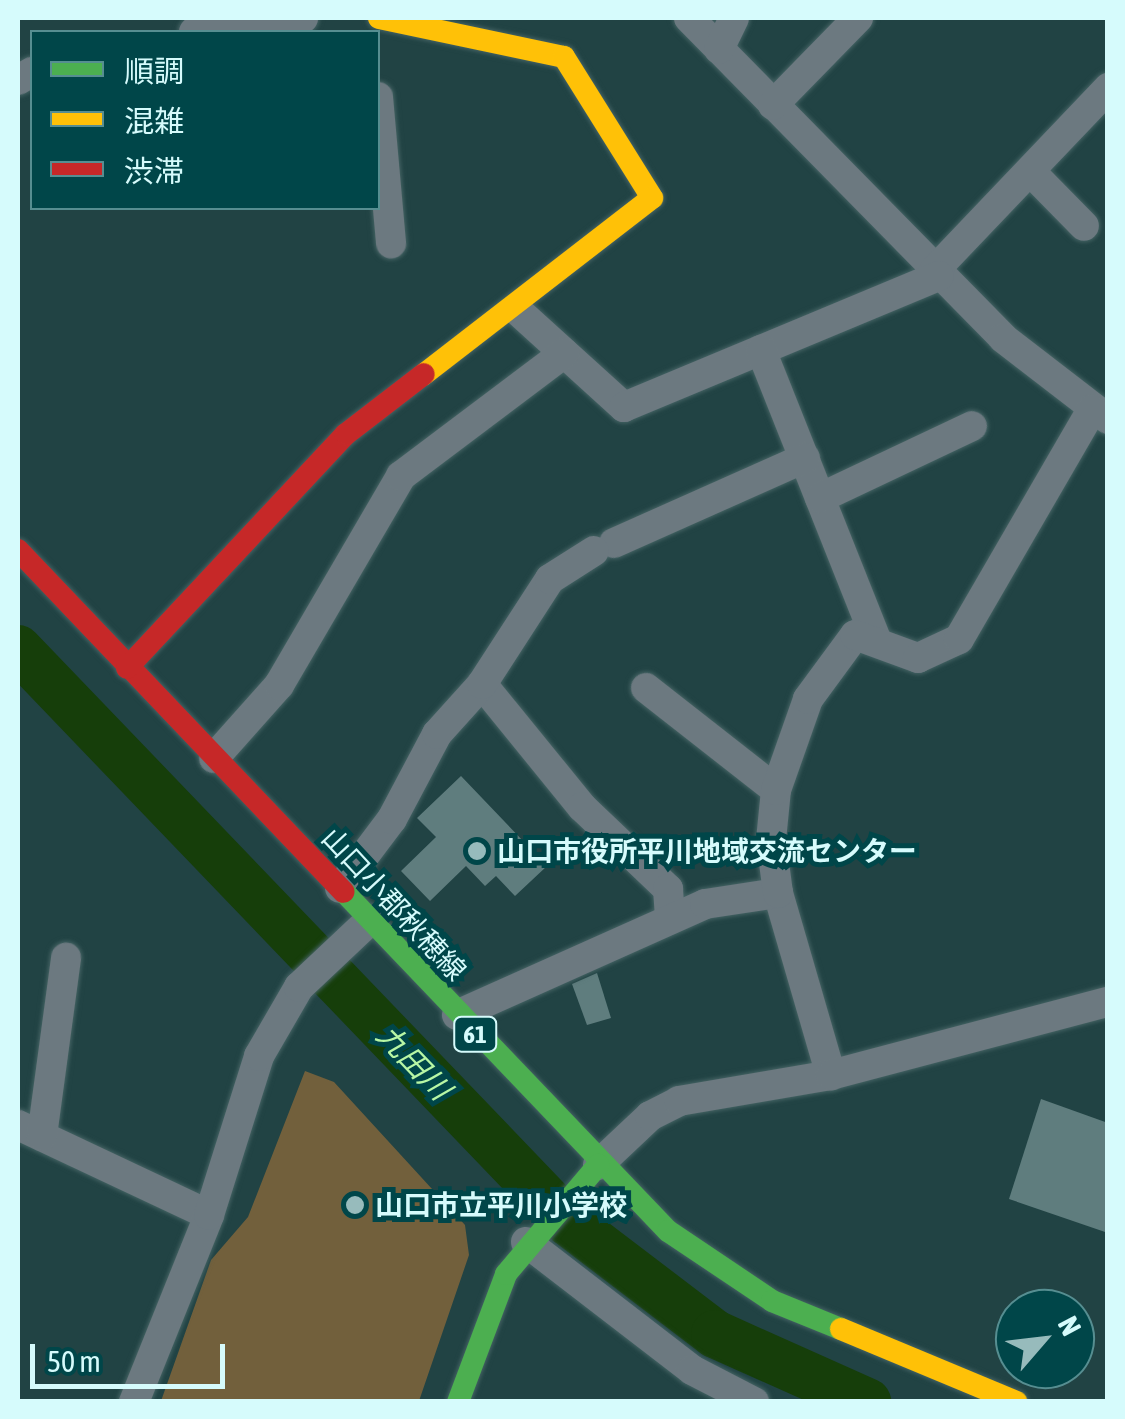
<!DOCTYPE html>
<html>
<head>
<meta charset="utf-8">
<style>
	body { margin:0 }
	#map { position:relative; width:1125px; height:1419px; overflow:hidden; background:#214344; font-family:"Asap Condensed","Noto Sans JP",sans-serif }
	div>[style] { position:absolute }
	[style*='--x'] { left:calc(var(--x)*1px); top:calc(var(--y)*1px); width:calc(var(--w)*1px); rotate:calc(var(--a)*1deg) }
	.green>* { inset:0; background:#72603c }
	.river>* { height:48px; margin:-24px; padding:0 24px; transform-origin:24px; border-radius:24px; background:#163e0a }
	.building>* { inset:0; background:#5f7d7e }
	.roads { filter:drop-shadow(0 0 2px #446263) drop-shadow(0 0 2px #446263) }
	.street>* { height:30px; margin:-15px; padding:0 15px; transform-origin:15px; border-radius:15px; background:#6c7980 }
	.fast>* { height:22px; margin:-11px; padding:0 11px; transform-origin:11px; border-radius:11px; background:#4caf50 }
	.slow>* { height:22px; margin:-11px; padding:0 11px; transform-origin:11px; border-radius:11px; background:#ffc107 }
	.jam>* { height:22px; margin:-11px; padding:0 11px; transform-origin:11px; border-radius:11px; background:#c62828 }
	.dots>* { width:28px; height:28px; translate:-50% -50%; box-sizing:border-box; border:5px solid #004649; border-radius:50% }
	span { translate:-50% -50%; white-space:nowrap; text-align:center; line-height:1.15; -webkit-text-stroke:10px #004649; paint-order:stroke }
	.shield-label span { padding:2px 8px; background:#004649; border:2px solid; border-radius:8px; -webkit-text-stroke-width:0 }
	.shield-label { font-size:25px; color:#d6fbfc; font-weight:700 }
	.poi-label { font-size:28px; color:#d6fbfc; font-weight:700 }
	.left { translate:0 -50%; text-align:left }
	.street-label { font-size:28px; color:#d6fbfc }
	.water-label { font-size:30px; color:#b8f7a5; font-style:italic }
	.frame { position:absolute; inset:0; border:20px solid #d6fbfc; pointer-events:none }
	.legend { position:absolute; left:30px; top:30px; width:350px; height:180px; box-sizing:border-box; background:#004649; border:2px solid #568e91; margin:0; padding:12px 18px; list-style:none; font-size:30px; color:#d6fbfc }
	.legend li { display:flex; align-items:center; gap:20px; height:50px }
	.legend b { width:50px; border:2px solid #568e91 }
	.north { position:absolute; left:995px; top:1289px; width:100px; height:100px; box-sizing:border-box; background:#004649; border:2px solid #568e91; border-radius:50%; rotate:62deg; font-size:28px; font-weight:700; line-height:40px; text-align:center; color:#d6fbfc }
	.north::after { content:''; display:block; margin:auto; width:35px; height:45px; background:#97bbbc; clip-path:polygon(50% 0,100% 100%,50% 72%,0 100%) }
	.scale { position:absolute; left:30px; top:1344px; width:195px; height:45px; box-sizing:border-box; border:5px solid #d6fbfc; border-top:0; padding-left:12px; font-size:30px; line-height:35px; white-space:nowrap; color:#d6fbfc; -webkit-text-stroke:8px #004649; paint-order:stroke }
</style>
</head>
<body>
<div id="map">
	<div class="green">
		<i style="clip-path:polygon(305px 1071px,334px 1082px,465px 1225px,469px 1255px,419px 1401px,161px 1401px,211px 1260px,248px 1217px)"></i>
	</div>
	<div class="river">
		<i style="--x:18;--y:649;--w:794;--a:46.17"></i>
		<i style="--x:568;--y:1222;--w:185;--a:37.3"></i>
		<i style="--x:715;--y:1334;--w:167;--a:24.1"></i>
	</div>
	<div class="building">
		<i style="clip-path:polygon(461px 776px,547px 866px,515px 896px,496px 876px,485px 886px,466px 866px,430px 901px,401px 871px,436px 837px,417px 818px)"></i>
		<i style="clip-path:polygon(597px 973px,611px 1018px,587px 1025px,572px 984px)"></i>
		<i style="clip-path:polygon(1041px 1099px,1108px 1123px,1108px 1233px,1009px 1199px)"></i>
	</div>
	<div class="roads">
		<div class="street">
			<i style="--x:689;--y:18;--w:448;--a:45.5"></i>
			<i style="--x:1003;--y:338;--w:133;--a:37.6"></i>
			<i style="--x:194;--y:32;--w:110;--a:-7.3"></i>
			<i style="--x:719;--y:49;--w:34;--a:-64"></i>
			<i style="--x:18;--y:80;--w:16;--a:-30"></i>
			<i style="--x:378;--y:97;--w:147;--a:84.9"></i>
			<i style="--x:773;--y:105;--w:122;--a:-45.7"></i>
			<i style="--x:1032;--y:173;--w:74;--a:45.5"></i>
			<i style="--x:934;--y:271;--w:253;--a:-46.4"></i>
			<i style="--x:518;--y:311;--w:143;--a:42.2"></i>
			<i style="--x:624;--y:407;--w:341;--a:-22.6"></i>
			<i style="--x:761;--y:350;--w:313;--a:68.3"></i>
			<i style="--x:820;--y:498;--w:168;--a:-25.3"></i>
			<i style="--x:614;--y:543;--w:209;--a:-24"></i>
			<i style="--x:482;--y:684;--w:159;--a:50.9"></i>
			<i style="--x:582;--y:807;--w:119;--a:43.6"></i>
			<i style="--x:668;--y:889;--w:28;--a:86"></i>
			<i style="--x:646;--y:688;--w:165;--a:38.1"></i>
			<i style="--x:214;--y:758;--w:98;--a:-48.3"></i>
			<i style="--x:279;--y:685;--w:242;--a:-59.7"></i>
			<i style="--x:401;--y:476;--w:204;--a:-37"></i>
			<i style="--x:340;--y:888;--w:86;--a:-53"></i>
			<i style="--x:392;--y:819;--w:96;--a:-62.1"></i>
			<i style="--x:437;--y:734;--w:67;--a:-48"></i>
			<i style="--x:482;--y:684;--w:125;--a:-57.1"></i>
			<i style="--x:550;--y:579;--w:52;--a:-32.5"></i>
			<i style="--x:778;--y:893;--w:190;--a:73.8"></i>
			<i style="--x:457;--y:1015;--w:272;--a:-24.1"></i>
			<i style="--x:705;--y:904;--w:74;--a:-8.6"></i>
			<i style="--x:778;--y:893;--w:53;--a:-97.5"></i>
			<i style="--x:771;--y:840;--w:50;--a:-84.3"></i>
			<i style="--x:776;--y:790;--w:96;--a:-70.6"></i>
			<i style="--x:808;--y:699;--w:79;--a:-53.7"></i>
			<i style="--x:855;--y:635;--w:67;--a:20.1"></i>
			<i style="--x:918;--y:658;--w:45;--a:-24.9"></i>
			<i style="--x:959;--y:639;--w:265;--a:-59.9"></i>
			<i style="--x:18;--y:1125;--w:211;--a:25.2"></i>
			<i style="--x:42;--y:1136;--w:180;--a:-82.3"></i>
			<i style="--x:598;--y:1165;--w:71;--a:-43.3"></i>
			<i style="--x:650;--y:1116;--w:33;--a:-27"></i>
			<i style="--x:679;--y:1101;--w:154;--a:-9.7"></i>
			<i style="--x:831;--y:1075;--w:286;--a:-14.8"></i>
			<i style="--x:526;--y:1242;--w:210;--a:37.6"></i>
			<i style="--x:692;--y:1370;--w:70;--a:27.3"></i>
			<i style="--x:134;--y:1402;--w:201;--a:-68.1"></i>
			<i style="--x:209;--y:1215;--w:167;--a:-72.5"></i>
			<i style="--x:259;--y:1056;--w:80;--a:-59.9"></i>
			<i style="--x:299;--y:987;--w:98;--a:-43.3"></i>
		</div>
		<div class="fast">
			<i style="--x:344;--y:892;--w:469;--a:46.3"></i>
			<i style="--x:668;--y:1231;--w:125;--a:33.9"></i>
			<i style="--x:772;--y:1301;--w:74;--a:22.1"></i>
			<i style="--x:458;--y:1402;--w:137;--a:-69.4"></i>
			<i style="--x:506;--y:1274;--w:143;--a:-49.8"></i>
		</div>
		<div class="slow">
			<i style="--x:379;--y:18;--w:189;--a:11.9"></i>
			<i style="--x:564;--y:57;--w:166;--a:58"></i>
			<i style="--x:652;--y:198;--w:288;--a:142.3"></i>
			<i style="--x:841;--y:1329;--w:190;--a:22.6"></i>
		</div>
		<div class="jam">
			<i style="--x:18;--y:550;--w:472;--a:46.4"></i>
			<i style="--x:127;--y:668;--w:320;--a:-46.9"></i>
			<i style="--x:346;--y:434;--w:98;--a:-37.6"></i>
		</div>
	</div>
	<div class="dots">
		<i style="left:477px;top:851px;background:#97bbbc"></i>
		<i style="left:355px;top:1205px;background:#97bbbc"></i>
	</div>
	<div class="shield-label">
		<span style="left:475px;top:1034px">61</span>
	</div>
	<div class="poi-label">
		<span class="left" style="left:497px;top:851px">山口市役所平川地域交流センター</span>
		<span class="left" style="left:375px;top:1205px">山口市立平川小学校</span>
	</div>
	<div class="street-label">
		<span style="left:394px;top:904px;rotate:47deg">山口小郡秋穂線</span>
	</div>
	<div class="water-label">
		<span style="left:414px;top:1062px;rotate:46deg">九田川</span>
	</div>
	<div class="frame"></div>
	<ul class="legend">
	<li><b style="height:12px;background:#4caf50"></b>順調</li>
	<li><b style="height:12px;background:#ffc107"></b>混雑</li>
	<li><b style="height:12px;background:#c62828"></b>渋滞</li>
	</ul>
	<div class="north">N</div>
	<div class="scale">50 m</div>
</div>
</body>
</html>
